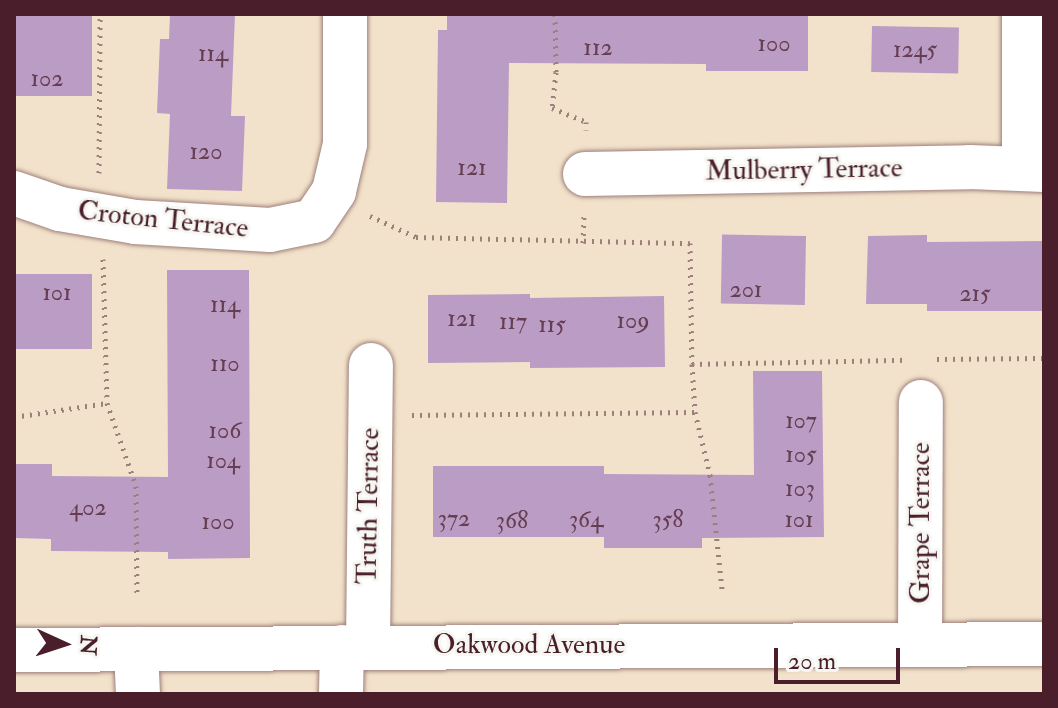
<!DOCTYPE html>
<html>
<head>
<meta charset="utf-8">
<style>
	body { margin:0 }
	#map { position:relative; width:1058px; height:708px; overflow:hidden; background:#f3e2cb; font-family:"IM FELL Double Pica",serif }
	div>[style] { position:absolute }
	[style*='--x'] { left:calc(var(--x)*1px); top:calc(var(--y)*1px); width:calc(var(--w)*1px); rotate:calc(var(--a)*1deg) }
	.building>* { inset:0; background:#bb9cc5; transform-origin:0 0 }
	.path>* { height:5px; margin-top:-2.5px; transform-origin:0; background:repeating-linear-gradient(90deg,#9e807b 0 2px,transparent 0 8px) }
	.roads { filter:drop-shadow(0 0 2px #9e807b) drop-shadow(0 0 2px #9e807b) }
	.minor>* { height:44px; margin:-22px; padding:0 22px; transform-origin:22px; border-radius:22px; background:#fff }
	span { translate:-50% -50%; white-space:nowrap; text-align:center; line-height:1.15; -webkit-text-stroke:6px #f6f6f2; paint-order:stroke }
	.number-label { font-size:24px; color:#663e52 }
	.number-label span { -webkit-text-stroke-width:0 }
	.street-label { font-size:28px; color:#4a1f2b }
	.frame { position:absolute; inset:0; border:16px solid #4a1f2b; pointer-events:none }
	.north { position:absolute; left:24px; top:604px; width:80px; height:80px; -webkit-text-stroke:6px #f6f6f2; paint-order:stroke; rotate:93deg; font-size:22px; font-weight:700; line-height:32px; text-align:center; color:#4a1f2b }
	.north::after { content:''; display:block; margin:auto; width:28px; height:36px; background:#4a1f2b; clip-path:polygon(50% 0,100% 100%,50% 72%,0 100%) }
	.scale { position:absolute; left:774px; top:648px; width:126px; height:36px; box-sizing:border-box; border:4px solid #4a1f2b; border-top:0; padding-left:10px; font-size:24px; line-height:28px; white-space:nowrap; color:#4a1f2b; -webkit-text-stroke:6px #f6f6f2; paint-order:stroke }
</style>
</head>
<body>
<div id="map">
	<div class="building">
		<i style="clip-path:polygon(170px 14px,235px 14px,231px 116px,245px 116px,242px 191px,167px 189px,170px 114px,157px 113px,160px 39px,169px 39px)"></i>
		<i style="clip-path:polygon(447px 14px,808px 14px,808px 71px,706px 71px,706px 64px,509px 63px,507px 203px,436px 202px,438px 30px,447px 30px)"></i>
		<i style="left:14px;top:15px;width:78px;height:81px"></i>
		<i style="left:872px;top:26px;width:87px;height:46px;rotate:1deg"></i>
		<i style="clip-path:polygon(927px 235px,927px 242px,1044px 241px,1044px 311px,927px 311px,927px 304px,866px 304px,868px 236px)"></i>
		<i style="left:806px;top:236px;width:69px;height:84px;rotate:91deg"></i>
		<i style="clip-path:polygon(167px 270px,249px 270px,250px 558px,168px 559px,168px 552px,51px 551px,51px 539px,14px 538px,14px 464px,52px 464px,52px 476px,168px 477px)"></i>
		<i style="left:14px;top:274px;width:78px;height:75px"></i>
		<i style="clip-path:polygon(530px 294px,530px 298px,664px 296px,665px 367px,530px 368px,530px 362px,428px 363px,428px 295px)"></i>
		<i style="clip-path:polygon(753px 371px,822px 371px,824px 537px,702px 538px,702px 548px,604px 548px,604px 537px,433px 537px,433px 466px,604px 466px,604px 474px,754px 475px)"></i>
	</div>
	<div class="path">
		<i style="--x:555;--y:14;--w:58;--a:89"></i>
		<i style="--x:556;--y:72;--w:36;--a:96"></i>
		<i style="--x:552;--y:108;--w:37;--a:22"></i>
		<i style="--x:586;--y:122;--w:8;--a:90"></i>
		<i style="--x:99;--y:173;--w:159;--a:-89.6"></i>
		<i style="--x:370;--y:216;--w:51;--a:24.5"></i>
		<i style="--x:416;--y:237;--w:274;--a:1.3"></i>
		<i style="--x:690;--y:243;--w:121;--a:89.1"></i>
		<i style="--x:692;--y:364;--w:215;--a:-1.1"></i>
		<i style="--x:583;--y:243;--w:27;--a:-88"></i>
		<i style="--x:103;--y:259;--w:144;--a:88.4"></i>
		<i style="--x:107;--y:403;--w:88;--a:70.7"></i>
		<i style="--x:136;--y:486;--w:108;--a:89.5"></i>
		<i style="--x:937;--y:359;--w:107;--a:-0.5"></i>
		<i style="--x:692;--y:364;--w:48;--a:86.4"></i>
		<i style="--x:695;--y:412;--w:65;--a:76.6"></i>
		<i style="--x:710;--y:475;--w:115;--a:84"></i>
		<i style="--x:412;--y:415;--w:283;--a:-0.6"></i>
		<i style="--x:14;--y:417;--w:94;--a:-8.6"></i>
	</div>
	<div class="roads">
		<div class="minor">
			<i style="--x:1024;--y:14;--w:153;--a:90"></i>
			<i style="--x:585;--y:174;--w:385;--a:-1"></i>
			<i style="--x:970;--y:167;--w:74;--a:2.3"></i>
			<i style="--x:14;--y:193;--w:49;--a:19.2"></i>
			<i style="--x:60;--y:209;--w:76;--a:9.8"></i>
			<i style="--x:135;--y:222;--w:135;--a:3.4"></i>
			<i style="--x:270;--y:230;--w:45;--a:-11.6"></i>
			<i style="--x:314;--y:221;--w:36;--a:-56"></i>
			<i style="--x:334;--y:191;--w:48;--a:-76.8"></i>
			<i style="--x:345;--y:144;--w:130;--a:-90"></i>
			<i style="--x:920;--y:644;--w:242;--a:-89.8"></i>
			<i style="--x:368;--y:646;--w:281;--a:-89.4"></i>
			<i style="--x:136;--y:649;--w:45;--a:87.5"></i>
			<i style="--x:14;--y:650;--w:1030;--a:-0.33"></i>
			<i style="--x:341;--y:694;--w:47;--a:-88.8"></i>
		</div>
	</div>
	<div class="number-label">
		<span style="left:774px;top:44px">100</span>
		<span style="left:598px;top:48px">112</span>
		<span style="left:915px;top:50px">1245</span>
		<span style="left:213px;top:54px">114</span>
		<span style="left:47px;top:79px">102</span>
		<span style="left:206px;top:152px">120</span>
		<span style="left:472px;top:168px">121</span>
		<span style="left:746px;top:290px">201</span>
		<span style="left:57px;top:293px">101</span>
		<span style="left:975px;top:294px">215</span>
		<span style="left:225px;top:305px">114</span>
		<span style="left:462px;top:319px">121</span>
		<span style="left:633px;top:321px">109</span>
		<span style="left:513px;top:322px">117</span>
		<span style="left:552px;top:325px">115</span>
		<span style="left:225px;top:364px">110</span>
		<span style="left:801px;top:421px">107</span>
		<span style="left:225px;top:431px">106</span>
		<span style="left:801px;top:455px">105</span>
		<span style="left:223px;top:461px">104</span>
		<span style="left:800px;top:489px">103</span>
		<span style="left:88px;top:508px">402</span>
		<span style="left:454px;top:519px">372</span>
		<span style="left:586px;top:520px">364</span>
		<span style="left:668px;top:520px">358</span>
		<span style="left:799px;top:520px">101</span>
		<span style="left:512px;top:521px">368</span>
		<span style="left:218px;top:522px">100</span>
	</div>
	<div class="street-label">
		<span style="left:804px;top:170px;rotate:-1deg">Mulberry Terrace</span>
		<span style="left:163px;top:220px;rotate:6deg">Croton Terrace</span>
		<span style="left:369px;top:506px;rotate:-89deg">Truth Terrace</span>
		<span style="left:921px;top:523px;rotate:-90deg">Grape Terrace</span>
		<span style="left:529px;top:645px">Oakwood Avenue</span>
	</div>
	<div class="frame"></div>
	<div class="north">N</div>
	<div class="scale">20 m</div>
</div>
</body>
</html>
